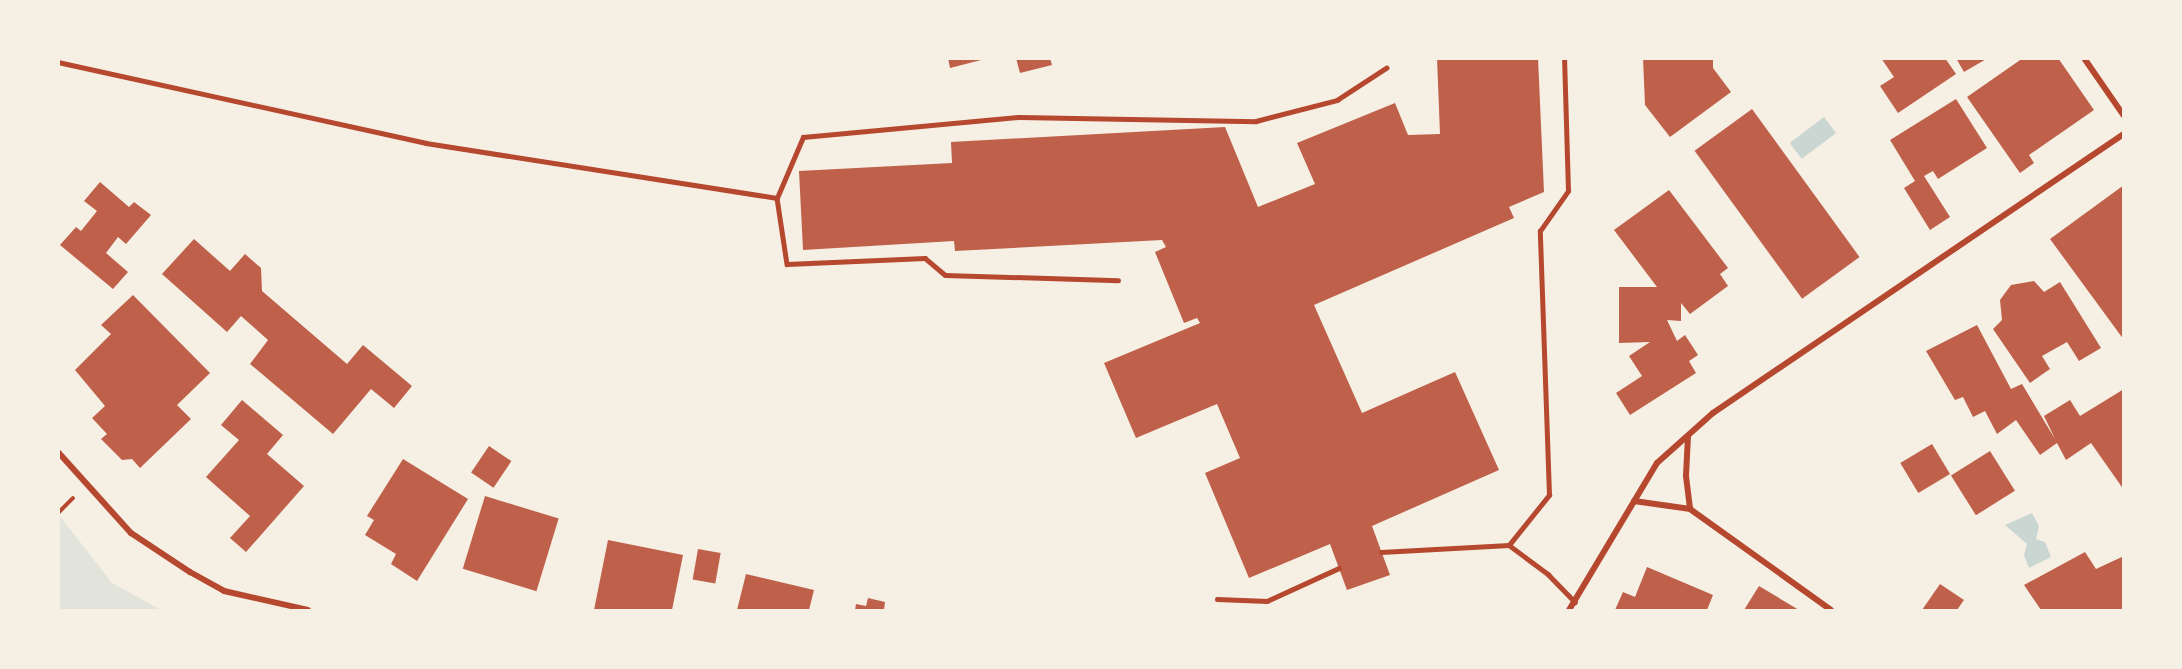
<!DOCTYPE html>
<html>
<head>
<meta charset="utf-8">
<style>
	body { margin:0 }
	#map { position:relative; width:2182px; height:669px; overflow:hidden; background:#f6efe4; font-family:Arial,sans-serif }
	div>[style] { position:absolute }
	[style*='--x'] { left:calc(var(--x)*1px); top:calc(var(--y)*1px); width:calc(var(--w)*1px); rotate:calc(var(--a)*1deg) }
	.green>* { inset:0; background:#e2e4dc }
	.water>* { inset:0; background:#c9d6d2; transform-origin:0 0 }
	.building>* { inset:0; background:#bf614a; transform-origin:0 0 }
	.path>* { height:4px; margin:-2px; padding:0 2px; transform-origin:2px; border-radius:2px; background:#b5482f }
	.service>* { height:4.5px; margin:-2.25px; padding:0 2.25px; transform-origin:2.25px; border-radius:2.25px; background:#b5482f }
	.minor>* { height:6px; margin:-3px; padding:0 3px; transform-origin:3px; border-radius:3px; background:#b5482f }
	span { translate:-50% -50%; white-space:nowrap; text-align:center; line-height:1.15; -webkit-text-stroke:6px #f6efe4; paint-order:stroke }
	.frame { position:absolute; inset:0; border:60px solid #f6efe4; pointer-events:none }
</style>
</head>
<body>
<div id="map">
	<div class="green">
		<i style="clip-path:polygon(59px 515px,112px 583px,161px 610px,59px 610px)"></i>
	</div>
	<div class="water">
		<i style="left:1824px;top:117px;width:20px;height:43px;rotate:53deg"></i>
		<i style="clip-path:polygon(2032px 513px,2039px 526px,2036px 539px,2045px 542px,2051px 557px,2029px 568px,2024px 555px,2027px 544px,2005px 525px)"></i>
	</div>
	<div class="building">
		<i style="clip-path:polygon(948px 58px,985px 58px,985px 59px,950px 68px)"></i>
		<i style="clip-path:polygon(1016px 58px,1050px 58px,1052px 65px,1020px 73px)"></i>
		<i style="clip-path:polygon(1437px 58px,1538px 58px,1544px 192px,1509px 207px,1514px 218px,1314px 305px,1362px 413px,1455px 372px,1499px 470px,1372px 526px,1390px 575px,1347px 590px,1330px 544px,1249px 578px,1205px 473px,1240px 458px,1217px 404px,1136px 438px,1104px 363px,1200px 323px,1197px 318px,1184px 323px,1155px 252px,1166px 247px,1162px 240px,955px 251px,954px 241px,803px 250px,799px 171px,952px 163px,951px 142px,1225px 127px,1258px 207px,1315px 184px,1297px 143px,1395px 103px,1408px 135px,1440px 134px)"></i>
		<i style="clip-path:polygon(1643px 58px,1713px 58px,1713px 68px,1731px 92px,1670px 137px,1645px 105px)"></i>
		<i style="clip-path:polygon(1881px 58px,1945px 58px,1956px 74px,1898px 113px,1880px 86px,1894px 77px)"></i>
		<i style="clip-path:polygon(1956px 58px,1988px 58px,1964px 72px)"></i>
		<i style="clip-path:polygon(2023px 58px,2058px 58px,2094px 110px,2029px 155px,2034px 163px,2020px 173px,1967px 97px)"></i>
		<i style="clip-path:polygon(1956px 99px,1987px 148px,1938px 179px,1933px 171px,1924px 176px,1950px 217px,1930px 230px,1904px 188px,1915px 181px,1890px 140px)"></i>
		<i style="left:1752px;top:109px;width:183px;height:71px;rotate:54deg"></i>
		<i style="clip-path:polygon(100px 182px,129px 207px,134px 202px,151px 215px,126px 244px,118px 237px,106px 253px,128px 272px,113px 289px,60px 245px,76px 227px,81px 231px,97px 211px,84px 201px)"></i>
		<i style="clip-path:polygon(2124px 185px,2124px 340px,2050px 239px)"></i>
		<i style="clip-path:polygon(1669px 190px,1728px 268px,1720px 274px,1728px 286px,1690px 314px,1681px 303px,1681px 321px,1667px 320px,1677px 341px,1685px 335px,1698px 355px,1689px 361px,1696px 373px,1630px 415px,1616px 393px,1642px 376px,1629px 356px,1650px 342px,1619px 343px,1619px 287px,1657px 287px,1614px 230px)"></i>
		<i style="clip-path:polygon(194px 239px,230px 271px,245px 254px,261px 268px,262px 291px,347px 364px,363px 345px,412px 386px,394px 408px,371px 389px,333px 434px,250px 364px,268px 340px,241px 316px,227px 332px,162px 274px)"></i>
		<i style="clip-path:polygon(2034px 281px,2044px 292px,2060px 282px,2101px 348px,2079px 361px,2067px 342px,2042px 356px,2050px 369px,2030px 383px,1993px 329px,2002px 320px,2000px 300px,2011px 285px)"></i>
		<i style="clip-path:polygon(133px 295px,210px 373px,177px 405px,191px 419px,140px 468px,132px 459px,122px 460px,101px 439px,107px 434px,92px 418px,105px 406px,75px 370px,111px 334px,101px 325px)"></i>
		<i style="clip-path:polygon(1977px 325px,2011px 389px,2022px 384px,2055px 439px,2044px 416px,2070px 400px,2080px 416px,2124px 389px,2124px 490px,2091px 443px,2066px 460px,2057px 443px,2040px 455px,2016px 420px,1997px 434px,1985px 411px,1973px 417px,1963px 397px,1955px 400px,1926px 351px)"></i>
		<i style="clip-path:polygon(242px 400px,283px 435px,267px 454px,304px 486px,246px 552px,230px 538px,250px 516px,206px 477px,239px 440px,221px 425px)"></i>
		<i style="left:1932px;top:444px;width:35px;height:37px;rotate:59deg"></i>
		<i style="left:489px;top:446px;width:27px;height:32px;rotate:34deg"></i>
		<i style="left:1990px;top:451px;width:47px;height:46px;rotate:58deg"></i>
		<i style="clip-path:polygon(403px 459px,468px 499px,417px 581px,391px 564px,396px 554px,365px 535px,374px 520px,367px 516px)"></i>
		<i style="left:485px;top:496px;width:77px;height:76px;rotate:17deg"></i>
		<i style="clip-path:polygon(608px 540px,683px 555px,672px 610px,594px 610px)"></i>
		<i style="left:698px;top:549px;width:23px;height:31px;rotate:10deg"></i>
		<i style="clip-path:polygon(2085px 552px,2096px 569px,2124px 556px,2124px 610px,2041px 610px,2024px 585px)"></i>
		<i style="clip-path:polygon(1647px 567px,1713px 595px,1707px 610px,1615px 610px,1623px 592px,1635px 597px)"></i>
		<i style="clip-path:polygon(746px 574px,814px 590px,809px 610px,737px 610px)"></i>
		<i style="clip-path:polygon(1940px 584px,1964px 600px,1957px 610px,1922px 610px)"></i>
		<i style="clip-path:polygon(1759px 586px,1799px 610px,1744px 610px)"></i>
		<i style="clip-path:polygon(868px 598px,885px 602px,884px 610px,855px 610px,856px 604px,866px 606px)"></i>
	</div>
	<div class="path">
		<i style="--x:58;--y:513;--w:21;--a:-45"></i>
	</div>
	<div class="service">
		<i style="--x:58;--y:62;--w:377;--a:12.4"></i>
		<i style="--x:426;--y:143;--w:355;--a:8.9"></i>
		<i style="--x:777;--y:198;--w:67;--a:81.4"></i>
		<i style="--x:787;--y:264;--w:138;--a:-2.5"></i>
		<i style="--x:925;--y:258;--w:26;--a:40"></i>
		<i style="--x:945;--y:275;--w:173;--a:1.7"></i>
		<i style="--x:777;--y:198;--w:66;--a:-66.9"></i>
		<i style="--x:803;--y:137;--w:217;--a:-5.3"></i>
		<i style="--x:1019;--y:117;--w:237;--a:1"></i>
		<i style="--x:1256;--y:121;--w:84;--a:-14.5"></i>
		<i style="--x:1337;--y:100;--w:59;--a:-33.1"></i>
		<i style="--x:1509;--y:545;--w:64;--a:-51.3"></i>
		<i style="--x:1549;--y:495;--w:264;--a:-92"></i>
		<i style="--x:1540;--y:231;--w:49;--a:-55"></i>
		<i style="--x:1568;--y:191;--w:133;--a:-91.7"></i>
		<i style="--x:1381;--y:552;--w:128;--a:-3.1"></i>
		<i style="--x:1509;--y:545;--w:49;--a:36.6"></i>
		<i style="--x:1548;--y:574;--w:39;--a:46"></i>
		<i style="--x:1217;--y:599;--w:50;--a:2.3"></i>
		<i style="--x:1267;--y:601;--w:79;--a:-24.6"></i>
	</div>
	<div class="minor">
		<i style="--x:2084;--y:58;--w:70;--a:55.4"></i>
		<i style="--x:1688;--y:436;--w:40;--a:92.9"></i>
		<i style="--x:1686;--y:476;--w:33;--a:83"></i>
		<i style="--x:1690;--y:509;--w:173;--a:35.6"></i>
		<i style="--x:58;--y:452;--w:109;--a:48"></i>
		<i style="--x:131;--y:533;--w:71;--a:33.5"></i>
		<i style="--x:190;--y:572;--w:39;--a:29"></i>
		<i style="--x:224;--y:591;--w:86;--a:12.7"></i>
		<i style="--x:1634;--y:501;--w:57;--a:8.1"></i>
		<i style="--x:1569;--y:610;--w:171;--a:-59.1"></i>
		<i style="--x:1657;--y:463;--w:75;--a:-41.8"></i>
		<i style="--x:1713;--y:413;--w:497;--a:-34.2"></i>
	</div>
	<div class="frame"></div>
</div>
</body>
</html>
